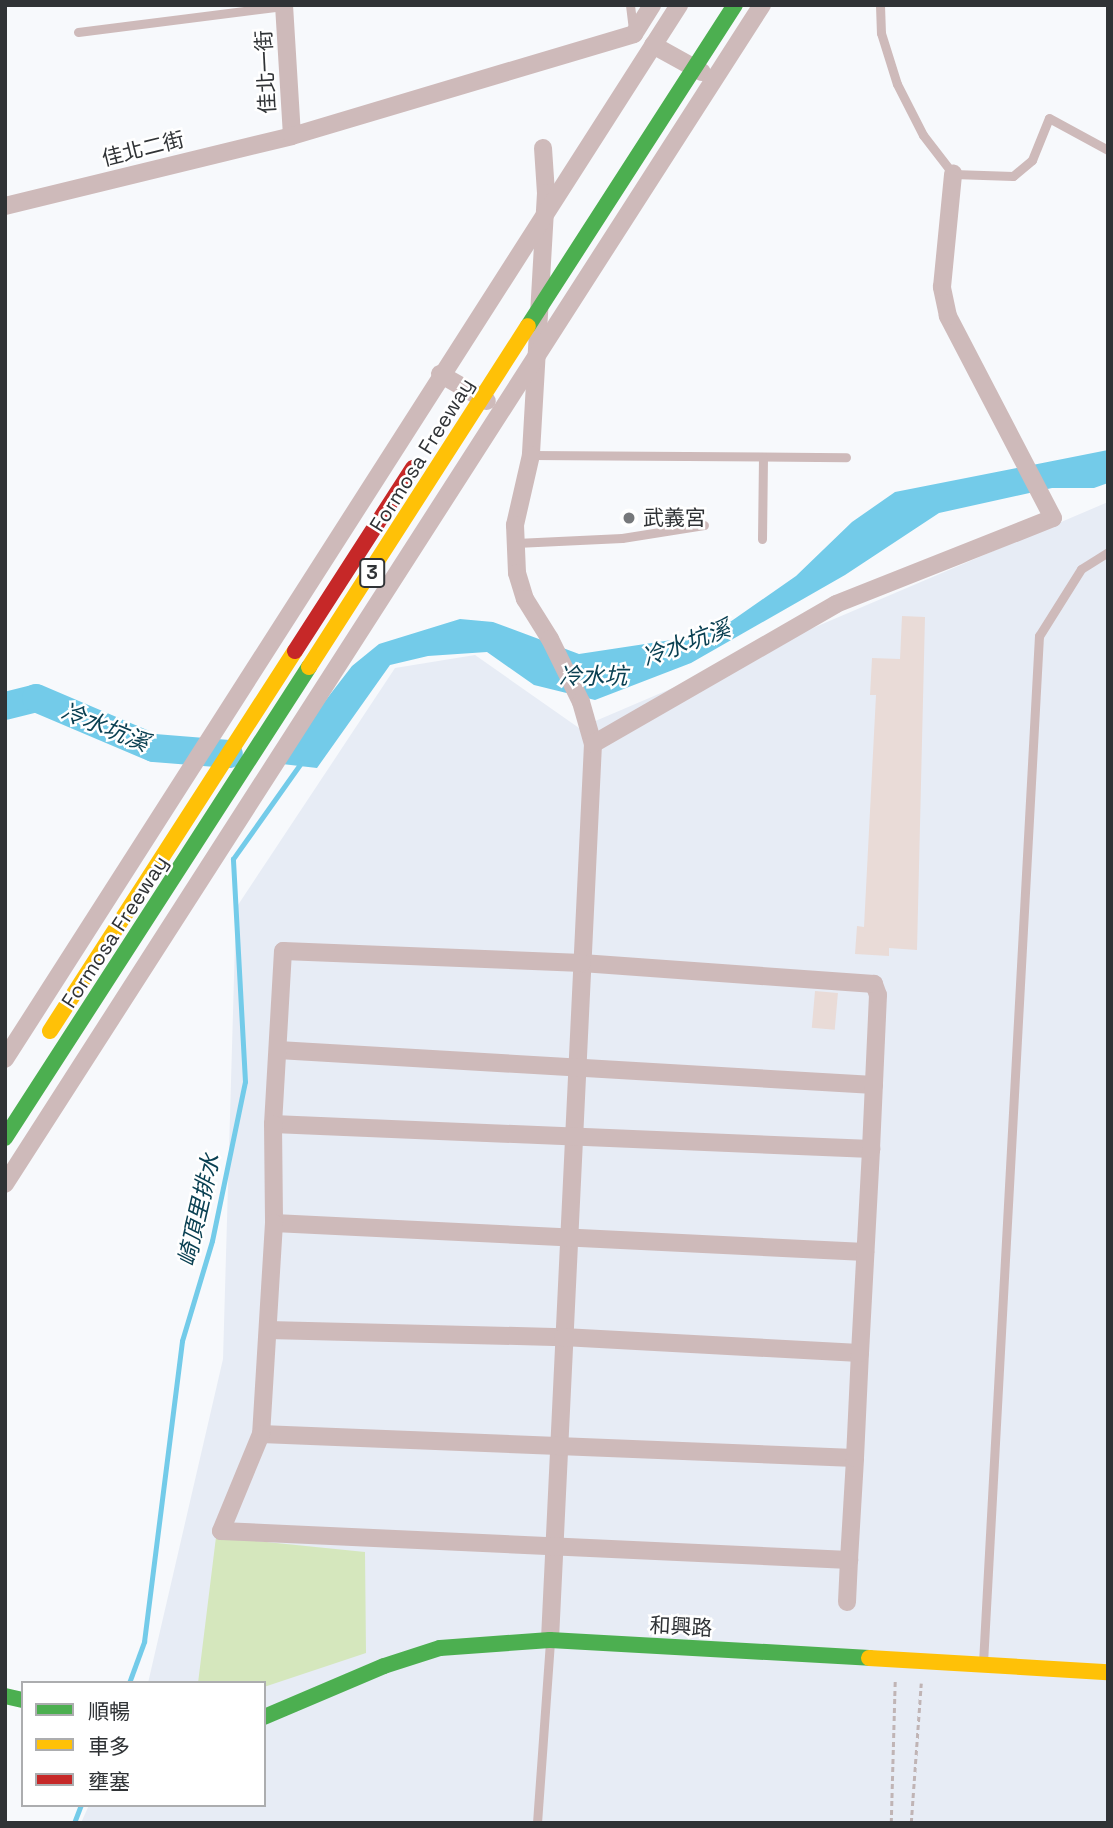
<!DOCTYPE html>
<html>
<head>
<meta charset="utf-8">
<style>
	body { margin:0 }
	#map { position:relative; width:1113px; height:1828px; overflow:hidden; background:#f7f9fc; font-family:"Space Grotesk","Noto Sans TC",sans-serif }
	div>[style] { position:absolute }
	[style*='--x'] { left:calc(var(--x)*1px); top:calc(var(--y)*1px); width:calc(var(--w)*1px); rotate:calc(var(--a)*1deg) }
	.built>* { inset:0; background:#e7ecf5 }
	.green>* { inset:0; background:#d5e7bd }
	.water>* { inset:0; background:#73cbe9 }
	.stream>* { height:4.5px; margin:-2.25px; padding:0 2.25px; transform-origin:2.25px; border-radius:2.25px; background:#73cbe9 }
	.river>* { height:28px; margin:-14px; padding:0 14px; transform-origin:14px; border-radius:14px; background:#73cbe9 }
	.building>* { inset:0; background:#e9dbd7; transform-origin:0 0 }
	.path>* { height:2.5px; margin-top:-1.25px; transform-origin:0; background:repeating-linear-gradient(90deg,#c0b4b5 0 5px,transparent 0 8.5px) }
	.lane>* { height:9px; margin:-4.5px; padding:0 4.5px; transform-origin:4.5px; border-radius:4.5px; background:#cebaba }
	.street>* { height:18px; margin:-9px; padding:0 9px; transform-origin:9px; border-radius:9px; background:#cebaba }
	.fast>* { height:16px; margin:-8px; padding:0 8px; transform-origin:8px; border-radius:8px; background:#4caf50 }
	.slow>* { height:16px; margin:-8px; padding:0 8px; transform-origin:8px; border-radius:8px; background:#ffc107 }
	.fast-bridge>* { height:16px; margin:-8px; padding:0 8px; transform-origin:8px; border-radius:8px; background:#4caf50 }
	.slow-bridge>* { height:16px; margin:-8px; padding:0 8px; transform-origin:8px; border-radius:8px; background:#ffc107 }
	.jam-bridge>* { height:16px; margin:-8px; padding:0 8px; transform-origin:8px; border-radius:8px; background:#c62828 }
	.dots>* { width:19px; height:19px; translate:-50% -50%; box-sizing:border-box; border:4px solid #fff; border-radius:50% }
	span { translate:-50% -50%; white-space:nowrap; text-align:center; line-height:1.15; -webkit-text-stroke:5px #fff; paint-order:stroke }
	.shield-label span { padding:2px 5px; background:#fff; border:2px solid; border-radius:5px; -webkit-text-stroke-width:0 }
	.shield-label { font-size:19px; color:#303336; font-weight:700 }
	.street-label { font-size:21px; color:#303336 }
	.poi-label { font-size:21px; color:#303336 }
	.left { translate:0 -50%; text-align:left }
	.water-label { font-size:23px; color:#0a4052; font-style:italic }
	.frame { position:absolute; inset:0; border:7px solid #303336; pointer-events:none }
	.legend { position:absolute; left:21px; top:1681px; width:245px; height:126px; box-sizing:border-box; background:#fff; border:2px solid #acadaf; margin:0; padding:9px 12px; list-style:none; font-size:21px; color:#303336 }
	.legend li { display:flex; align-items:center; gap:14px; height:35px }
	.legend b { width:35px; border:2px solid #acadaf }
</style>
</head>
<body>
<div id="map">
	<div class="built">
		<i style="clip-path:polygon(1108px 502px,1108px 1823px,81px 1823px,89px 1805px,264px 1805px,264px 1683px,148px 1683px,223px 1359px,236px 908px,395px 668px,475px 655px,579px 728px)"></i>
	</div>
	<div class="green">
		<i style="clip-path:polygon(216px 1537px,365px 1552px,366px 1653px,264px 1687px,264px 1683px,198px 1683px)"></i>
	</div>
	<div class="water">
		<i style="clip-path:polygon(1108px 450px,1108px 483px,1094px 488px,1052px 488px,939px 513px,845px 575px,691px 663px,595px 700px,534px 685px,487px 652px,428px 656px,390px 665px,317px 768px,282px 764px,292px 744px,352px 666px,379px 644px,460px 619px,493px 622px,579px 654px,678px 639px,730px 622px,796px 576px,852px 522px,895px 492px)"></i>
	</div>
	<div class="stream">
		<i style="--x:129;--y:1683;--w:44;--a:-69.9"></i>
		<i style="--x:144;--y:1642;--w:303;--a:-82.8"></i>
		<i style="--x:182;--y:1341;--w:104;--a:-73.3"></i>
		<i style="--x:212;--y:1241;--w:162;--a:-78.3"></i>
		<i style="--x:245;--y:1082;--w:223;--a:-93.1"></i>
		<i style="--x:233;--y:859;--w:118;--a:-54.7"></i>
		<i style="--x:74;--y:1823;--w:19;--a:-69"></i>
	</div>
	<div class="river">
		<i style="--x:5;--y:706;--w:32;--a:-14"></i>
		<i style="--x:36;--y:698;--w:128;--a:23"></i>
		<i style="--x:154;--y:748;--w:75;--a:4.6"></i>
	</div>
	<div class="building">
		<i style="clip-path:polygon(902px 616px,925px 617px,917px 950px,889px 948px,889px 956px,855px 954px,857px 926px,864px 927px,876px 695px,870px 695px,872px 658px,900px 659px)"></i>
		<i style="left:815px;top:991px;width:23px;height:37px;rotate:5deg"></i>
	</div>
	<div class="path">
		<i style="--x:891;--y:1823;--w:144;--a:-88.4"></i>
		<i style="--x:911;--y:1823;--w:140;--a:-85.9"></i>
	</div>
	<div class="lane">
		<i style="--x:630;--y:5;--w:26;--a:83"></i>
		<i style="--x:880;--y:5;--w:28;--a:88"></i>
		<i style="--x:881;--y:33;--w:53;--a:72.6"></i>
		<i style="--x:897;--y:84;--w:57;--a:63"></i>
		<i style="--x:923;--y:135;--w:49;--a:52.4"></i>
		<i style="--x:953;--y:174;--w:60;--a:1.9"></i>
		<i style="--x:1013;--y:176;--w:25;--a:-40"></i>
		<i style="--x:1032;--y:160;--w:45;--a:-68"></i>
		<i style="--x:1049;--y:118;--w:67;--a:28.5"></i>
		<i style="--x:78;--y:32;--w:209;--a:-7.2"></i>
		<i style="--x:531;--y:455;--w:315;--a:0.4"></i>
		<i style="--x:762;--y:539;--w:82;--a:-89.3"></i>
		<i style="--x:516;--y:543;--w:106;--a:-2.7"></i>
		<i style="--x:622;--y:538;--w:83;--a:-9"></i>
		<i style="--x:983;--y:1663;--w:1029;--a:-86.88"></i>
		<i style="--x:1039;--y:636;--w:79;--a:-57.9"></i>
		<i style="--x:1081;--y:569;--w:32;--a:-32"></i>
		<i style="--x:537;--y:1823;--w:181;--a:-85.9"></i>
	</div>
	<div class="street">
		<i style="--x:284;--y:5;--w:131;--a:86.5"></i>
		<i style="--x:653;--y:45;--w:56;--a:28.9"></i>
		<i style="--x:543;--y:148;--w:45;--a:86.2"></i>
		<i style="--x:546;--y:193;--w:262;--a:93.3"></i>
		<i style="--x:531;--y:455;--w:72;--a:102.9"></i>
		<i style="--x:515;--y:525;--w:48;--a:87.6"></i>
		<i style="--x:517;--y:573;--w:27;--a:73"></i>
		<i style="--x:525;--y:599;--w:47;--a:58"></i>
		<i style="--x:550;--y:639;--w:70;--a:63.8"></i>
		<i style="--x:581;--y:702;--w:44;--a:74.1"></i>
		<i style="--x:593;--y:744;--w:897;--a:92.75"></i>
		<i style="--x:5;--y:206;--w:295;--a:-13.7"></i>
		<i style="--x:292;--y:136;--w:357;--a:-16.6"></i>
		<i style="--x:634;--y:34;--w:34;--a:-58"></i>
		<i style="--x:440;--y:374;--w:54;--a:29.9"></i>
		<i style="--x:593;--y:744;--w:280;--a:-29.9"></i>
		<i style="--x:836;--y:604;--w:233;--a:-21.6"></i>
		<i style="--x:1053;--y:518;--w:228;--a:-117.5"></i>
		<i style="--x:948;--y:316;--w:30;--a:-102"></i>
		<i style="--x:942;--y:287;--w:114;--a:-84.4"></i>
		<i style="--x:278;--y:1050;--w:597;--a:3.36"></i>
		<i style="--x:5;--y:1059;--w:1251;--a:-57.4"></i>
		<i style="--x:273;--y:1124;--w:599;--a:2.39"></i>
		<i style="--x:5;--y:1184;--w:1401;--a:-57.3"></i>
		<i style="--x:274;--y:1223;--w:592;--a:2.81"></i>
		<i style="--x:268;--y:1330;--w:295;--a:1.4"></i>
		<i style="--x:563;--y:1337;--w:297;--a:3.1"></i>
		<i style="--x:261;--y:1434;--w:594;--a:2.31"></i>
		<i style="--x:847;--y:1602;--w:42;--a:-87.3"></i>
		<i style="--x:849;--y:1560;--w:102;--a:-86.6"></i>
		<i style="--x:855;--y:1458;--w:105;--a:-87.3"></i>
		<i style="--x:860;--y:1353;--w:204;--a:-86.9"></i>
		<i style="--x:871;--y:1149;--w:154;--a:-87.4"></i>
		<i style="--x:878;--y:995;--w:12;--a:-110"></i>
		<i style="--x:874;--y:984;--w:293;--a:-175.9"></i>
		<i style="--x:582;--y:963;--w:299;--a:-177.7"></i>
		<i style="--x:283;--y:951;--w:173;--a:93.3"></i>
		<i style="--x:273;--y:1124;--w:99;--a:89.4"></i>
		<i style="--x:274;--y:1223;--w:211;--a:93.5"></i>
		<i style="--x:261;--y:1434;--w:105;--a:112.4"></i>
		<i style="--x:221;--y:1531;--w:629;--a:2.64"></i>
	</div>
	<div class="fast">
		<i style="--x:5;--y:1696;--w:18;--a:13"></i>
		<i style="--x:264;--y:1717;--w:130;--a:-23"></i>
		<i style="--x:384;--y:1666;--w:59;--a:-17.8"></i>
		<i style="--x:440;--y:1648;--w:110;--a:-4.2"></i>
		<i style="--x:550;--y:1640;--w:320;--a:3.2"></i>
	</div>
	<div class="slow">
		<i style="--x:869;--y:1658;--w:239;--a:3.4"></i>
	</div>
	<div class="fast-bridge">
		<i style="--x:528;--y:326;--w:382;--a:-57.2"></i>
		<i style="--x:5;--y:1138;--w:561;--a:-57.16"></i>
	</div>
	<div class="slow-bridge">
		<i style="--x:309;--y:667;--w:405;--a:-57.3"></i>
		<i style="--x:50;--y:1031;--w:452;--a:-57.2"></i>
	</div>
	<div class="jam-bridge">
		<i style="--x:295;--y:651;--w:218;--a:-57.2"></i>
	</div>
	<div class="dots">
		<i style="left:629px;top:518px;background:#76787b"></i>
	</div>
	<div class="shield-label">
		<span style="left:372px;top:573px">3</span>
	</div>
	<div class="street-label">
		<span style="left:266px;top:72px;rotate:-93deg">佳北一街</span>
		<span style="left:143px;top:149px;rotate:-14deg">佳北二街</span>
		<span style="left:422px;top:455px;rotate:-58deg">Formosa Freeway</span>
		<span style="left:115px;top:932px;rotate:-57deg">Formosa Freeway</span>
		<span style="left:681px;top:1627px;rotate:3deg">和興路</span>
	</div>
	<div class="poi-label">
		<span class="left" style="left:643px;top:518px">武義宮</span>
	</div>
	<div class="water-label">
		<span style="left:686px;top:643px;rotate:-20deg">冷水坑溪</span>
		<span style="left:593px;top:676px">冷水坑</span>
		<span style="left:105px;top:727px;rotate:22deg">冷水坑溪</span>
		<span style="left:199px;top:1210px;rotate:-77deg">崎頂里排水</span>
	</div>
	<div class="frame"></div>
	<ul class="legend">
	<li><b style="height:9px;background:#4caf50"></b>順暢</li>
	<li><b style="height:9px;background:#ffc107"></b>車多</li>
	<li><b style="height:9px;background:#c62828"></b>壅塞</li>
	</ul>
</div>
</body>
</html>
